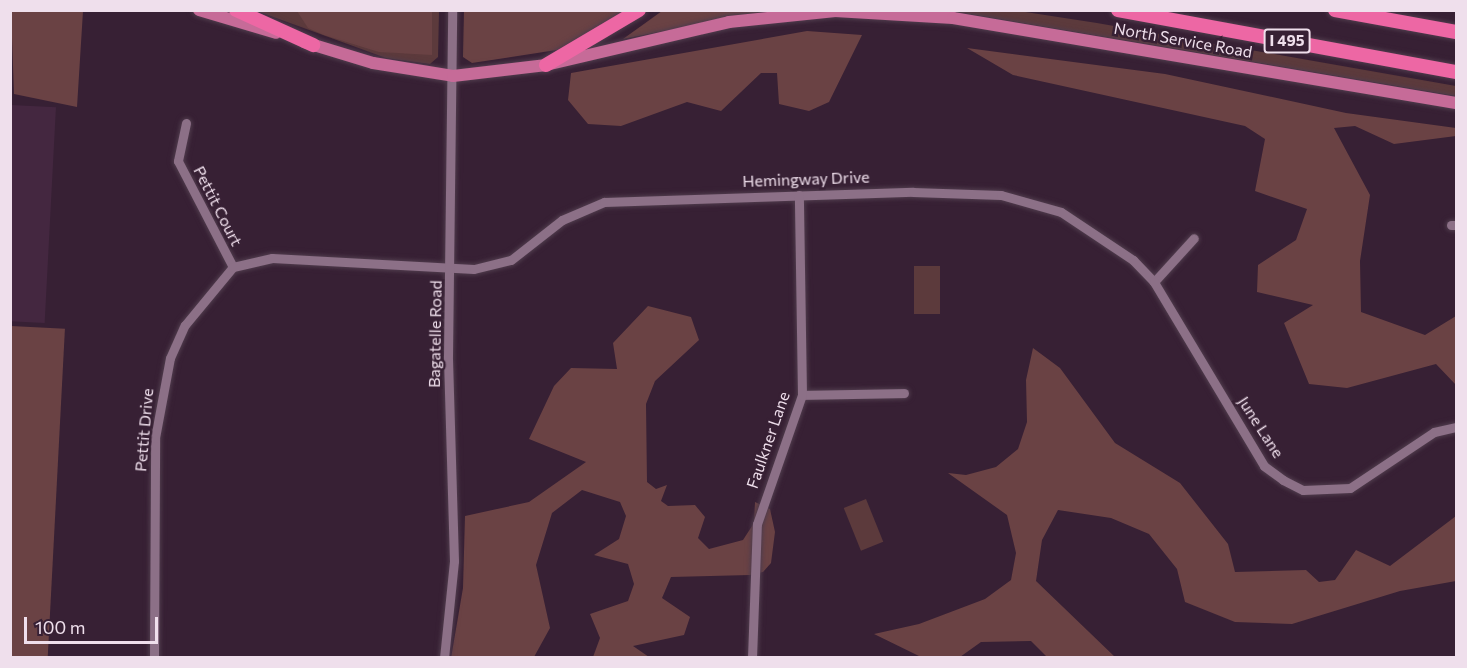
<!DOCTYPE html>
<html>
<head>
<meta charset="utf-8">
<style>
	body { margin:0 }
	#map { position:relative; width:1467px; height:668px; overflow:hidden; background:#372034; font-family:Commissioner,sans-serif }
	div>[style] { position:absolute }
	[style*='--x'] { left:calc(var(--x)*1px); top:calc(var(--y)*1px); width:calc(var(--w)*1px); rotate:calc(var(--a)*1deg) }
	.built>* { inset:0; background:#442740; transform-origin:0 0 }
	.green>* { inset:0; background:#5c3a3c; transform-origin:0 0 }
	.forest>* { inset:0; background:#6a4244; transform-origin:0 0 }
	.roads { filter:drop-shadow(0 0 2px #503c4d) drop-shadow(0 0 2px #503c4d) }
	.minor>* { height:9px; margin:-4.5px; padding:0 4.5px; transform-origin:4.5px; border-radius:4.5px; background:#8c7087 }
	.major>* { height:12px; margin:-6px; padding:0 6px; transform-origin:6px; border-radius:6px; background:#c66b98 }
	.highway>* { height:14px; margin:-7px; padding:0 7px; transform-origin:7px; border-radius:7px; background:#ed67a4 }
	span { translate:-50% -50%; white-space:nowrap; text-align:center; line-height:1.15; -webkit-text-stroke:5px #372034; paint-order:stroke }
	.shield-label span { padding:2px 4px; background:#372034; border:2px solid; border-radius:4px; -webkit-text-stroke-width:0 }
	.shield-label { font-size:15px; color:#efdfec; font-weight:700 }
	.street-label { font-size:16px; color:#efdfec }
	.frame { position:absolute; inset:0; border:12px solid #efdfec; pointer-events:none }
	.scale { position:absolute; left:24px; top:617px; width:134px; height:27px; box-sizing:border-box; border:3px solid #efdfec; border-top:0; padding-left:8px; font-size:18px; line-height:21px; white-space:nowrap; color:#efdfec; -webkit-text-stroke:4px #372034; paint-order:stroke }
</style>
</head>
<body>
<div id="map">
	<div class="built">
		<i style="left:11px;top:105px;width:45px;height:216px;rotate:3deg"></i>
	</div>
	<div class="green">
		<i style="clip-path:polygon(257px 11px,439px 11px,438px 57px,430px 64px,386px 58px)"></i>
		<i style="clip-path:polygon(951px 11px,1019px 11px,1097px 23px,1456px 86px,1456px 96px)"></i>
		<i style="left:914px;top:266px;width:26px;height:48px"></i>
		<i style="left:866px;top:499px;width:46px;height:24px;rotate:68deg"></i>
	</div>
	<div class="forest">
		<i style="clip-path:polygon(11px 10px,83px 11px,77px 107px,14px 94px)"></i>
		<i style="clip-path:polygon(297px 11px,432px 11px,432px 55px,379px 52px,324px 35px,308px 28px)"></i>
		<i style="clip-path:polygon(464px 11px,624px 11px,563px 49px,472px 63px,463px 57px)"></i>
		<i style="clip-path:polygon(662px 11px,767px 11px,623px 39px)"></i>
		<i style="clip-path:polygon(807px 31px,862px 35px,829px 102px,809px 111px,779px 104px,777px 73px,761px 73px,721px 111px,687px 102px,621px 126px,588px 124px,568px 100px,571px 73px)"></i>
		<i style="clip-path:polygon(967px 48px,1165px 74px,1346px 113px,1456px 128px,1456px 136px,1394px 144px,1355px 126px,1334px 128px,1370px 195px,1360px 261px,1361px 312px,1425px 335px,1456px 316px,1456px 385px,1436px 364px,1347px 388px,1309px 384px,1284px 323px,1313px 305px,1257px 292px,1258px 265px,1296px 240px,1307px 209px,1255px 191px,1265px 139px,1245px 126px,1013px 75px)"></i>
		<i style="clip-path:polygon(648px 306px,691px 317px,699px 340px,655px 381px,646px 404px,647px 482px,656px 489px,667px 485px,661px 501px,668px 506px,695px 505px,705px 517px,698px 538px,709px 549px,743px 540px,754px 523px,755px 502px,770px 509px,775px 532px,771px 563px,763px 572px,750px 575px,671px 577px,662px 598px,690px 617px,684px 635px,633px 646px,649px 657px,593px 657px,600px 638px,590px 614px,628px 601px,634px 584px,628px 564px,594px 555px,619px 539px,626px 516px,620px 502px,582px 490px,552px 513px,536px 565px,550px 628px,534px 657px,451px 658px,463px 588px,465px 516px,529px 502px,586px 462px,529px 439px,554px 386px,571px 368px,617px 369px,613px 343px)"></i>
		<i style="left:11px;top:326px;width:54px;height:331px;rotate:3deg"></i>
		<i style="clip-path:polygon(1033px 348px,1060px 368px,1115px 443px,1180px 483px,1228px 544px,1235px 572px,1306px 570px,1319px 582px,1335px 580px,1356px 550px,1390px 566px,1456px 516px,1456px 581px,1400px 591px,1292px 624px,1235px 622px,1185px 602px,1177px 569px,1149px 534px,1111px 518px,1058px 510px,1042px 540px,1036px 581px,1115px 657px,1047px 657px,1031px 641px,981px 642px,960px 657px,921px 657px,874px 634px,919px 624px,985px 599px,1011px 580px,1016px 553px,1007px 515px,948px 473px,966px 475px,996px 467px,1018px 449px,1027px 422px,1026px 380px)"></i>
	</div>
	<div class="roads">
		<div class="minor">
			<i style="--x:186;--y:123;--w:39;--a:102"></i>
			<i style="--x:178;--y:161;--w:119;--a:62.6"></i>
			<i style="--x:1451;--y:225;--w:5;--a:0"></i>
			<i style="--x:1154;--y:282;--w:59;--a:-47.7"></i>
			<i style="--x:802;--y:395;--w:102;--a:-1.1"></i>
			<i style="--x:154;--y:658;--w:220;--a:-89.7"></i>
			<i style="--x:155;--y:438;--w:81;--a:-79.4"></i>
			<i style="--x:170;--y:358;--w:36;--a:-66"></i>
			<i style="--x:185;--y:325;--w:75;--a:-50.4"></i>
			<i style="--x:233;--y:267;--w:40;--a:-13"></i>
			<i style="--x:272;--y:258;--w:202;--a:3.1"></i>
			<i style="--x:474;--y:269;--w:38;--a:-14"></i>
			<i style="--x:511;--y:260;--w:65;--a:-38.1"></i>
			<i style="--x:562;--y:220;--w:46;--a:-23.2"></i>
			<i style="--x:604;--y:202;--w:309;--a:-1.9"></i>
			<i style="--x:913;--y:192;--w:88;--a:2"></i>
			<i style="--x:1001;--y:195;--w:62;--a:15.8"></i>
			<i style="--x:1061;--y:212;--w:87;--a:33.7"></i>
			<i style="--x:1133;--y:260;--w:30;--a:46"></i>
			<i style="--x:1154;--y:282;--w:214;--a:59.1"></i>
			<i style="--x:1264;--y:466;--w:24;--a:36"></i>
			<i style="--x:1283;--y:480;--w:22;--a:27"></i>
			<i style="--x:1303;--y:490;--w:47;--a:-2.4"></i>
			<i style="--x:1350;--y:488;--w:101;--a:-33.7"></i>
			<i style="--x:1434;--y:432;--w:23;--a:-13"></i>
			<i style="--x:444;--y:658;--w:98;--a:-84.1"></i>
			<i style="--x:454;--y:561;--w:205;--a:-91.7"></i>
			<i style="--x:448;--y:356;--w:346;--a:-89.3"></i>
			<i style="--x:752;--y:658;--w:134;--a:-87.9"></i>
			<i style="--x:757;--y:524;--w:137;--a:-70.8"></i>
			<i style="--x:802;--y:395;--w:200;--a:-90.9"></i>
		</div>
		<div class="major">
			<i style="--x:199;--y:10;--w:80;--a:16.6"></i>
			<i style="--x:304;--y:42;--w:72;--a:16.9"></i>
			<i style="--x:373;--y:63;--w:81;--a:9.2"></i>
			<i style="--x:453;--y:76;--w:94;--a:-6.7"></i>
			<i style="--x:546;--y:65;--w:188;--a:-13.2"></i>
			<i style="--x:729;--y:22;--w:107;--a:-5.9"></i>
			<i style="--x:835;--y:11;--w:118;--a:3.4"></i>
			<i style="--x:953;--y:18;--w:510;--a:9.59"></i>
		</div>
		<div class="highway">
			<i style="--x:236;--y:10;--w:85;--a:24.4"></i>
			<i style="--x:1118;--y:10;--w:344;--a:10.4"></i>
			<i style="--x:1335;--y:10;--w:123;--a:10.3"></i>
			<i style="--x:546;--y:65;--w:108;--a:-30.6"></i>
		</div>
	</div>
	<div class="shield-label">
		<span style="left:1287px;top:41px">I 495</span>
	</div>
	<div class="street-label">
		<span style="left:1183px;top:40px;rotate:10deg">North Service Road</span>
		<span style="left:806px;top:179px;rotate:-2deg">Hemingway Drive</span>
		<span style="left:218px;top:206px;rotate:63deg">Pettit Court</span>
		<span style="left:435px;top:334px;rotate:-89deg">Bagatelle Road</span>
		<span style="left:1261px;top:427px;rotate:57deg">June Lane</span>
		<span style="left:144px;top:430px;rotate:-85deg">Pettit Drive</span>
		<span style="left:768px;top:440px;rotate:-71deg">Faulkner Lane</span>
	</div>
	<div class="frame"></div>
	<div class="scale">100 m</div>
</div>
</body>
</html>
